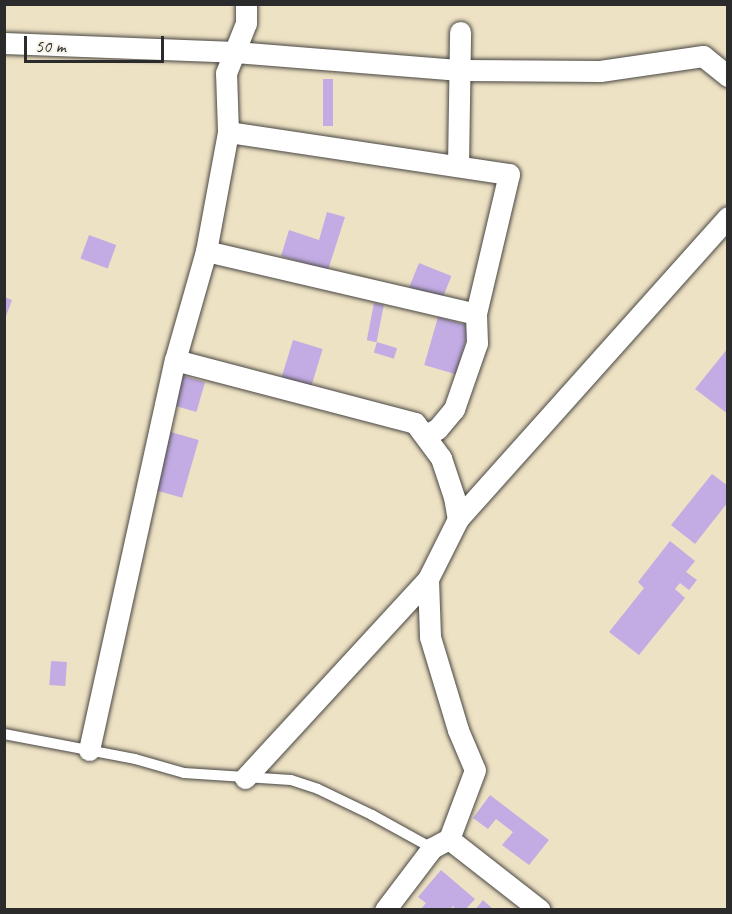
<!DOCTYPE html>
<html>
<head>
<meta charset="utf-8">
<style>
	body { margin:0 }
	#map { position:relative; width:732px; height:914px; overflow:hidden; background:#eee2c4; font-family:Caveat,sans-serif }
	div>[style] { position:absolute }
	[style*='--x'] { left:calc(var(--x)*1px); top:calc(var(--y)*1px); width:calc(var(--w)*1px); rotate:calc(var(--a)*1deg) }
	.building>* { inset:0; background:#c2ace3; transform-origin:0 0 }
	.roads { filter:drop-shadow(0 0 2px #484642) drop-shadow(0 0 2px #484642) }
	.service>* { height:10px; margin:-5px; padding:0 5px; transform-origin:5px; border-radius:5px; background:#fff }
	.minor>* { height:21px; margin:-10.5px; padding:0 10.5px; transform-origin:10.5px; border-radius:10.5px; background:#fff }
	span { translate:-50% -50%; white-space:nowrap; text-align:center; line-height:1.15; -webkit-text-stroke:4.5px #f7f3e8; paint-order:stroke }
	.frame { position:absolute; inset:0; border:6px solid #2b2b2b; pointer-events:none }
	.scale { position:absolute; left:24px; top:36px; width:140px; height:27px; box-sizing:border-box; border:3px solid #2b2b2b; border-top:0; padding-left:8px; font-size:18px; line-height:21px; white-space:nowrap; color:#2b2b2b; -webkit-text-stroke:4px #f7f3e8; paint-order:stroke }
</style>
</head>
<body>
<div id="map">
	<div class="building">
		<i style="left:323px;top:79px;width:10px;height:47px"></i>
		<i style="clip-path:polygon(327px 212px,345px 217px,328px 270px,281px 256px,289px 230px,319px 240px)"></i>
		<i style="left:89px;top:235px;width:29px;height:25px;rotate:20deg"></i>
		<i style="left:419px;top:263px;width:35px;height:26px;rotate:22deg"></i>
		<i style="clip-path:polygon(4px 297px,12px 300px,5px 319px,4px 319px)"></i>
		<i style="left:374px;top:303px;width:10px;height:38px;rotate:11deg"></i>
		<i style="left:438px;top:317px;width:33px;height:50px;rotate:16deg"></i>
		<i style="left:293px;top:340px;width:31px;height:46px;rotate:17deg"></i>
		<i style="left:377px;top:342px;width:21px;height:11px;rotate:17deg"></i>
		<i style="clip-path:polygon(728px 348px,728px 414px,695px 389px)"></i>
		<i style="left:180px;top:375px;width:26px;height:31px;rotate:16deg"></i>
		<i style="left:167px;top:431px;width:33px;height:60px;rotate:16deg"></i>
		<i style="clip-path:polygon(712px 474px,728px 486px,728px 502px,695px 544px,671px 525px)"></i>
		<i style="clip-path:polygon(670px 541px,695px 561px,686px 572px,697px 580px,689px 590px,680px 583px,675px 589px,685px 598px,639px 655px,609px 632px,644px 588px,638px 582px)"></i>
		<i style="left:51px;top:661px;width:16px;height:24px;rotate:4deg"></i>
		<i style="clip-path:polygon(490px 795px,549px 840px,529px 865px,502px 845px,513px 832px,496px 819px,488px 829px,473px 818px)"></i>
		<i style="clip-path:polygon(441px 870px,475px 899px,465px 910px,456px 910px,453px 906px,450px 910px,420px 910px,426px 903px,418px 897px)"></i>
		<i style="clip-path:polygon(483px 900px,494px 910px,475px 910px)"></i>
	</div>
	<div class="roads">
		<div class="service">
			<i style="--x:4;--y:734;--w:133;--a:10.8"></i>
			<i style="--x:135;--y:759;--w:51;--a:15.9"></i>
			<i style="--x:184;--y:773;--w:107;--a:3.7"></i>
			<i style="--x:291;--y:780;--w:28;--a:18"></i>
			<i style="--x:318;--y:789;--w:60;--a:25.7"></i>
			<i style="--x:372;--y:815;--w:68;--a:28.8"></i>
		</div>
		<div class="minor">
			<i style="--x:4;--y:43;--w:231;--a:2.2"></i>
			<i style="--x:235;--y:52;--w:226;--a:4.6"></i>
			<i style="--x:460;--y:70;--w:140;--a:0.4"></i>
			<i style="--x:600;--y:71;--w:104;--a:-8.3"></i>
			<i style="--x:703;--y:56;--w:32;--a:39"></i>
			<i style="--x:228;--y:132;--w:284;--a:8.5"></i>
			<i style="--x:509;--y:174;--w:144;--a:103.3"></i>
			<i style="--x:476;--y:314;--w:29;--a:88"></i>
			<i style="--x:477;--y:343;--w:70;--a:109.2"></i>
			<i style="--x:454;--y:409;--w:26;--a:130"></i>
			<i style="--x:437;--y:429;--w:13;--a:151"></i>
			<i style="--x:458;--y:166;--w:134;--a:-89.1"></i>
			<i style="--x:206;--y:251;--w:277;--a:13.1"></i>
			<i style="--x:175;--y:360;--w:248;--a:14.7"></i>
			<i style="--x:415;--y:423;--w:44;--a:53.4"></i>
			<i style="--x:441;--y:458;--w:41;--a:71.6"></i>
			<i style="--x:454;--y:497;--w:22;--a:80"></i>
			<i style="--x:458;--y:519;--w:67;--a:116.6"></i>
			<i style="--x:428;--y:579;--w:58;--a:88"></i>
			<i style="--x:430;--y:637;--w:97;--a:73.2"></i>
			<i style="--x:458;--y:730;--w:43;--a:67"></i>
			<i style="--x:475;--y:770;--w:74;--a:110.6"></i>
			<i style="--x:458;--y:519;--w:405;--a:-48.2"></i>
			<i style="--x:89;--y:750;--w:399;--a:-77.6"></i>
			<i style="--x:175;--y:360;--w:113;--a:-74.1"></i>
			<i style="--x:206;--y:251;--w:121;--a:-79.5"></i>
			<i style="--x:228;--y:132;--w:59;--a:-91.9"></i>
			<i style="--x:226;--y:73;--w:54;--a:-68.2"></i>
			<i style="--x:246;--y:23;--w:19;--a:-90"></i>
			<i style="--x:245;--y:778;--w:270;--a:-47.4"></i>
			<i style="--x:385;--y:910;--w:78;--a:-52.8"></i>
			<i style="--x:432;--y:848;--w:19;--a:-28"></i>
			<i style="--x:449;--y:839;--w:115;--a:38"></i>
		</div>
	</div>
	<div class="frame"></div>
	<div class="scale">50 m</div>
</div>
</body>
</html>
